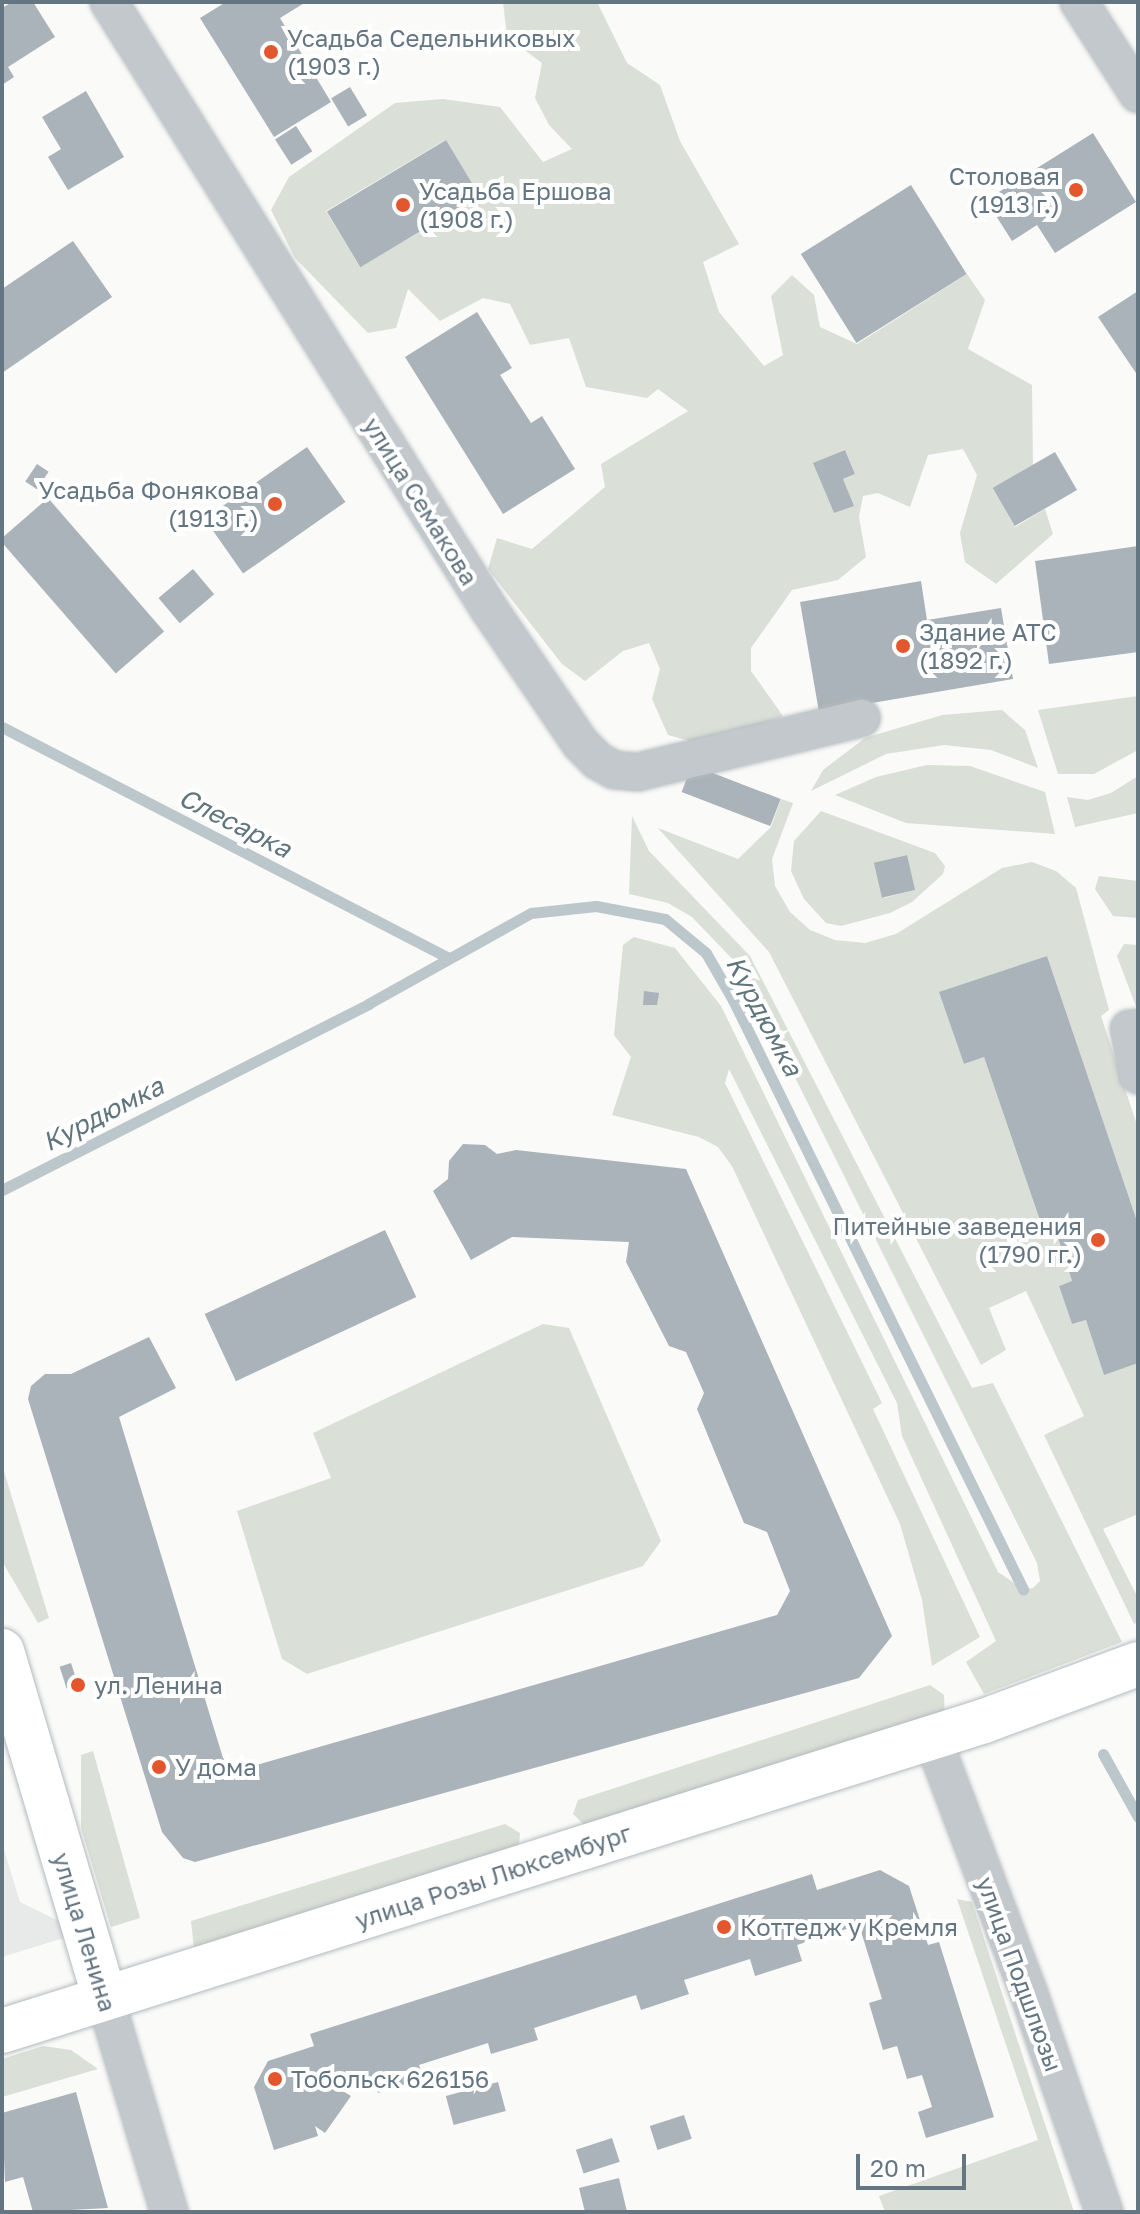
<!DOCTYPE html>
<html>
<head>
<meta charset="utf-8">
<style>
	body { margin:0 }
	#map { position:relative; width:1140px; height:2214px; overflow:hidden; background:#fafaf8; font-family:"Golos Text",sans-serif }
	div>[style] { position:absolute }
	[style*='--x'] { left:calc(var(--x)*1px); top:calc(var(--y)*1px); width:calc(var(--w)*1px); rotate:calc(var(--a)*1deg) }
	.built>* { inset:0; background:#e8e9e9 }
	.green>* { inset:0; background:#dadfd7 }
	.stream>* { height:11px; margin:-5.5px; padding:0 5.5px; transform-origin:5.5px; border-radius:5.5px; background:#bbc7cb }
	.building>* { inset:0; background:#aab3b9; transform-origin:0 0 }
	.roads { filter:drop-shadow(0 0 2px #b3babf) drop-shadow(0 0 2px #b3babf) }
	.street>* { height:36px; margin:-18px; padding:0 18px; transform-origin:18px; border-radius:18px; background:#c3c8cc }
	.secondary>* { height:44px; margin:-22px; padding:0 22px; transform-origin:22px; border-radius:22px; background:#fff }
	.dots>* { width:22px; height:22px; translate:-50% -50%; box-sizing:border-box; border:4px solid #fff; border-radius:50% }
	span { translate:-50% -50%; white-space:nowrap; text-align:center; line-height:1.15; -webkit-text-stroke:8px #fff; paint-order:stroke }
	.poi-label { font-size:24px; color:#657683 }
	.left { translate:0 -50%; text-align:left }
	.right { translate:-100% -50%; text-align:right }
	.street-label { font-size:24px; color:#657683 }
	.water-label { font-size:26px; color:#60757c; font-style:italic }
	.frame { position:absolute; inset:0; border:4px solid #657683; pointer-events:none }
	.scale { position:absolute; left:856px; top:2154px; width:110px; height:36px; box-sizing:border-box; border:4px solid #657683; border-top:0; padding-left:10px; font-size:24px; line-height:28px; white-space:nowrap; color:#657683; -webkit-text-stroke:6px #fff; paint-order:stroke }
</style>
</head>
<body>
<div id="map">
	<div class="built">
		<i style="clip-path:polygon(2px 1843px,20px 1902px,67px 1925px,70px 1936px,2px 1957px)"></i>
	</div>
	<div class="green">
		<i style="clip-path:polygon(evenodd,503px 2px,597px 2px,627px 63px,660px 85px,680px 141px,739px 244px,703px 262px,719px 312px,764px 366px,783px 355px,771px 296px,792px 275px,814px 295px,820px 327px,857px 344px,967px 274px,985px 300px,968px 349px,1032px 385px,1033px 465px,993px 489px,1015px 527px,1045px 509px,1053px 534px,996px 584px,965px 562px,960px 533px,977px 475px,963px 449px,928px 455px,910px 507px,878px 493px,863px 496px,859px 517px,866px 557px,838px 580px,792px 590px,751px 648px,751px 671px,783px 716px,709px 746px,668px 735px,652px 699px,660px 669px,649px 643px,623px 651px,585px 681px,562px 664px,488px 569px,497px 538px,532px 549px,605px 487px,601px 464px,688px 411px,658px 389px,647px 398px,586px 387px,569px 338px,530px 345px,510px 304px,483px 298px,440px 321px,408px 289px,396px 328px,368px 333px,295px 258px,271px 210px,289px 177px,395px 103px,443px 99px,500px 107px,543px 162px,572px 149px,549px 125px,535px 98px,542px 63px,507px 37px,503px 2px,445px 140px,479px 197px,360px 267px,326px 211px,445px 140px,503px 2px,845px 450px,855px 474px,843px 479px,853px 505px,834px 513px,814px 463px,845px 450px)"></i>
		<i style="clip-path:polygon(1138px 696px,1138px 750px,1094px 774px,1058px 774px,1038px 710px)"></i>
		<i style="clip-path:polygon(1002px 710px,1025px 730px,1038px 768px,991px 750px,944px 745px,886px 754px,811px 791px,823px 770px,865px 738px,942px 715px)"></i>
		<i style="clip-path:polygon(927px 765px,970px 766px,1045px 792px,1055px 834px,906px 823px,835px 795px,876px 777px)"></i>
		<i style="clip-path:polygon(1138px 776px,1138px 813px,1075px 827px,1067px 797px,1088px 800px,1111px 793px)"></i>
		<i style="clip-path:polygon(781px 799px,793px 803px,772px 859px,775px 886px,790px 912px,810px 930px,835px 940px,865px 943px,896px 934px,1002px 868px,1032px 862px,1056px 871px,1076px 888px,1109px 1010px,1101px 1016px,1138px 1128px,1138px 1224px,1047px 956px,940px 993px,964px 1064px,984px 1057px,1045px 1235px,1056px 1232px,1072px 1281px,1059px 1286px,1072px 1324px,1086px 1320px,1104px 1374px,1138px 1363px,1138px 1514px,1103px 1529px,1138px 1598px,1138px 1622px,1134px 1624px,1044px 1435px,1084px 1416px,1026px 1291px,989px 1308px,1006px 1350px,981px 1365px,769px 952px,658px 828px,738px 859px,771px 827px)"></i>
		<i style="clip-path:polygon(evenodd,821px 811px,935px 853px,945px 866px,943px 874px,912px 902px,890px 913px,841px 926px,826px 923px,804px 899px,791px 871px,794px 841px,821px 811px,906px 855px,915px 890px,884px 898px,874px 863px,906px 855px)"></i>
		<i style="clip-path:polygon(632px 816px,649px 851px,750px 956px,972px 1388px,993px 1383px,1122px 1642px,984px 1694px,966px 1662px,996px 1641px,902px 1436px,897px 1403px,729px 1069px,725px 1083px,882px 1403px,873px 1409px,980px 1637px,932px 1666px,922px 1600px,900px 1524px,732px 1166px,718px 1147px,699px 1137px,612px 1115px,631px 1057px,614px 1035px,623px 945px,634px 937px,675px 948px,721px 1006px,998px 1572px,1023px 1589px,1033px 1588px,1040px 1581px,1037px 1563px,740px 967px,692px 917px,668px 903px,629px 894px)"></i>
		<i style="clip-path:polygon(1099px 876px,1138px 881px,1138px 918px,1113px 916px,1095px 889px)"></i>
		<i style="clip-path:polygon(1124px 944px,1138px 945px,1138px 1012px,1117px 956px)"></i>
		<i style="clip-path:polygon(543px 1324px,569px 1328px,661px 1541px,643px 1566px,307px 1674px,282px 1659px,237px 1511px,331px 1478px,313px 1433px)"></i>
		<i style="clip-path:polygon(2px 1465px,49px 1618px,38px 1623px,2px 1561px)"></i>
		<i style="clip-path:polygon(930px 1685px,944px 1695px,945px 1719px,592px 1833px,573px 1814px,578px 1800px)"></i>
		<i style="clip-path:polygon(93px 1751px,140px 1918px,111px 1927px,81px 1828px,81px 1755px)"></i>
		<i style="clip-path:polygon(505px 1824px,520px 1833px,518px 1856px,194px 1949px,191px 1921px)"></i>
		<i style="clip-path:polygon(957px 1899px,972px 1902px,1074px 2212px,885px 2212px,879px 2196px,1038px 2140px)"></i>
		<i style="clip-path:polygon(43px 2046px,71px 2050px,98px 2069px,2px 2097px,2px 2059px)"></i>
	</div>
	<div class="stream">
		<i style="--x:2;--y:727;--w:501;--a:27.33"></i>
		<i style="--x:2;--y:1190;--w:411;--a:-26.9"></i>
		<i style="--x:368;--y:1004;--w:187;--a:-29.2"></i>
		<i style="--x:531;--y:913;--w:65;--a:-6.1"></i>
		<i style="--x:596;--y:906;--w:70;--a:10.7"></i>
		<i style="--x:665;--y:919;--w:53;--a:39.7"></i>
		<i style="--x:706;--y:953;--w:54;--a:60.1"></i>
		<i style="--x:733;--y:1000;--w:657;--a:63.79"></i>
		<i style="--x:1103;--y:1754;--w:72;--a:60.9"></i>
	</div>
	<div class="building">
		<i style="clip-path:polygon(12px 2px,33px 2px,55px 37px,8px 67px,14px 77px,2px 85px,2px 8px)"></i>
		<i style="clip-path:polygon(226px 2px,306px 2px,280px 18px,331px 102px,274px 137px,200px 18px)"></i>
		<i style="left:350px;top:87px;width:33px;height:22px;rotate:59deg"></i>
		<i style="clip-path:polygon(86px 91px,124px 157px,68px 190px,48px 157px,61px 149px,42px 117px)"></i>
		<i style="left:296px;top:126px;width:30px;height:25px;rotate:57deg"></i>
		<i style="clip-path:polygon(1093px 133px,1136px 202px,1055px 253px,1037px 225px,1012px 241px,986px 200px)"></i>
		<i style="left:446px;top:140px;width:65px;height:139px;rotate:59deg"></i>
		<i style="left:911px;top:185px;width:105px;height:130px;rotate:58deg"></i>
		<i style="clip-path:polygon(73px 241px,112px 297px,2px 373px,2px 289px)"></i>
		<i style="clip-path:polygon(1138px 291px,1138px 376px,1098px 317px)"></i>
		<i style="clip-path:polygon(477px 312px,512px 368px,500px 375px,531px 423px,542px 416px,575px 469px,503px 514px,405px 357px)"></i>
		<i style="left:307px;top:447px;width:67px;height:125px;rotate:55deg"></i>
		<i style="clip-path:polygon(845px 450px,855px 474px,843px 479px,854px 506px,834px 513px,813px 463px)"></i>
		<i style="left:1055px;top:452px;width:44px;height:72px;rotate:60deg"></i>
		<i style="left:37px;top:464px;width:14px;height:21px;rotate:34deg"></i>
		<i style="left:48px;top:498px;width:177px;height:64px;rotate:49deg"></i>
		<i style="clip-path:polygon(1138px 546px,1138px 652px,1049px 664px,1035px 561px)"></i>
		<i style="left:193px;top:569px;width:33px;height:45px;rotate:50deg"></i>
		<i style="clip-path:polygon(921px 581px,927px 620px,1001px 608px,1013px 679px,819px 712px,800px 602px)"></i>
		<i style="left:692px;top:765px;width:95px;height:29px;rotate:21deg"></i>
		<i style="left:907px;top:855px;width:36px;height:34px;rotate:77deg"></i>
		<i style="clip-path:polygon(1047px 956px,1138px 1224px,1138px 1363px,1104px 1375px,1086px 1320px,1072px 1324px,1059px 1286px,1072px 1281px,1056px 1232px,1045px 1235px,984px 1057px,964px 1064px,939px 992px)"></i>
		<i style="clip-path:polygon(644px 991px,659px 993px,657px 1005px,643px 1005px)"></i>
		<i style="clip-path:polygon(463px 1144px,485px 1145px,497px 1154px,516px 1150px,686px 1169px,892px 1636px,859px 1678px,195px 1862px,183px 1858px,162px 1832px,28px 1399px,31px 1386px,45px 1374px,71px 1374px,149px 1337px,176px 1388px,119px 1417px,223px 1758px,236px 1771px,777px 1615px,790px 1591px,767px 1532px,744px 1523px,697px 1409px,704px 1393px,686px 1352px,669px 1346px,626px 1262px,629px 1242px,512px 1237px,471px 1260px,433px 1191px,448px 1179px,449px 1161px)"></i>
		<i style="left:385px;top:1230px;width:74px;height:199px;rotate:65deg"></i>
		<i style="left:71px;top:1663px;width:23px;height:12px;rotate:72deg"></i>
		<i style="clip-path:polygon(880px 1870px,909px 1886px,928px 1945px,939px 1942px,994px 2117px,926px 2138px,918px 2112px,932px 2107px,922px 2075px,907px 2079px,897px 2046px,883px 2050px,869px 2003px,882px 1999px,859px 1925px,797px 1945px,802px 1961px,755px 1976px,750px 1959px,684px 1980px,689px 1994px,641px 2010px,636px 1995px,534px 2028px,538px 2040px,491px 2054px,488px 2043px,419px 2065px,423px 2078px,378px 2093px,373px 2079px,341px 2090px,351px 2096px,325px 2133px,315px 2126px,318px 2136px,274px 2150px,254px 2087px,268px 2061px,314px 2046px,310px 2034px,812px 1874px,817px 1890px)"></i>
		<i style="left:498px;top:2082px;width:30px;height:54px;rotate:75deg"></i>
		<i style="clip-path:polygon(76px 2092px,108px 2208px,33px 2212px,23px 2177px,5px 2182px,2px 2113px)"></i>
		<i style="left:684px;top:2115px;width:25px;height:36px;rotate:72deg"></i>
		<i style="left:612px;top:2138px;width:25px;height:38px;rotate:72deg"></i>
		<i style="clip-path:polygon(619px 2178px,627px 2212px,585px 2212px,579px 2188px)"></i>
	</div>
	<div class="roads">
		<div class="street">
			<i style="--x:109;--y:2;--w:716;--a:57.95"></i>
			<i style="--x:489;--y:609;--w:162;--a:55.8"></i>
			<i style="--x:580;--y:743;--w:25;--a:45"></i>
			<i style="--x:598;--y:761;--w:18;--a:29"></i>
			<i style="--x:614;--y:770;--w:24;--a:5"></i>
			<i style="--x:638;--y:772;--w:230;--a:-13.6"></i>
			<i style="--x:1079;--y:2;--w:109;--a:57.3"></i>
			<i style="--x:1138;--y:1028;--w:9;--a:174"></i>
			<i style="--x:1129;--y:1029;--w:47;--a:78.9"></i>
			<i style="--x:932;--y:1737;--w:275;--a:69.3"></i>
			<i style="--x:1029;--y:1994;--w:231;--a:71"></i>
			<i style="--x:105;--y:1998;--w:223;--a:73.3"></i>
		</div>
		<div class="secondary">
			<i style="--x:2;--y:1651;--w:362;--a:73.5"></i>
			<i style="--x:2;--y:2031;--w:1030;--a:-17.52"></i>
			<i style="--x:984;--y:1721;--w:164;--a:-20.3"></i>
		</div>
	</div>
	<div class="dots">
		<i style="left:271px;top:52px;background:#e4572e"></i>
		<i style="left:1076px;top:190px;background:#e4572e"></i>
		<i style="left:403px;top:205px;background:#e4572e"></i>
		<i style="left:275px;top:504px;background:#e4572e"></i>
		<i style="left:903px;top:646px;background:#e4572e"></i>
		<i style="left:1098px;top:1240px;background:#e4572e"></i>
		<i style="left:78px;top:1685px;background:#e4572e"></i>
		<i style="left:159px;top:1767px;background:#e4572e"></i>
		<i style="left:724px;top:1927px;background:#e4572e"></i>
		<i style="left:275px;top:2079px;background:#e4572e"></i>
	</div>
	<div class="poi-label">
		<span class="left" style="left:287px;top:52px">Усадьба Седельниковых<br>(1903 г.)</span>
		<span class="right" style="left:1060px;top:190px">Столовая<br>(1913 г.)</span>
		<span class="left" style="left:419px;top:205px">Усадьба Ершова<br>(1908 г.)</span>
		<span class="right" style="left:259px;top:504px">Усадьба Фонякова<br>(1913 г.)</span>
		<span class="left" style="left:919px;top:646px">Здание АТС<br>(1892 г.)</span>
		<span class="right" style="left:1082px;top:1240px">Питейные заведения<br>(1790 гг.)</span>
		<span class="left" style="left:94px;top:1685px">ул. Ленина</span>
		<span class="left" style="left:175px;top:1767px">У дома</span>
		<span class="left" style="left:740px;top:1927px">Коттедж у Кремля</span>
		<span class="left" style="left:291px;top:2079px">Тобольск 626156</span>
	</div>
	<div class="street-label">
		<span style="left:421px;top:501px;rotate:58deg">улица Семакова</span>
		<span style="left:493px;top:1876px;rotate:-18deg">улица Розы Люксембург</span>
		<span style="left:85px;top:1932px;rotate:73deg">улица Ленина</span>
		<span style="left:1020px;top:1974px;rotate:70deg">улица Подшлюзы</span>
	</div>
	<div class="water-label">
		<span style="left:235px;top:823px;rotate:27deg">Слесарка</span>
		<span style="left:764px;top:1016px;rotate:62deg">Курдюмка</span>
		<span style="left:103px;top:1114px;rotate:-27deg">Курдюмка</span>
	</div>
	<div class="frame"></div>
	<div class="scale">20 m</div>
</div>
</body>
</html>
